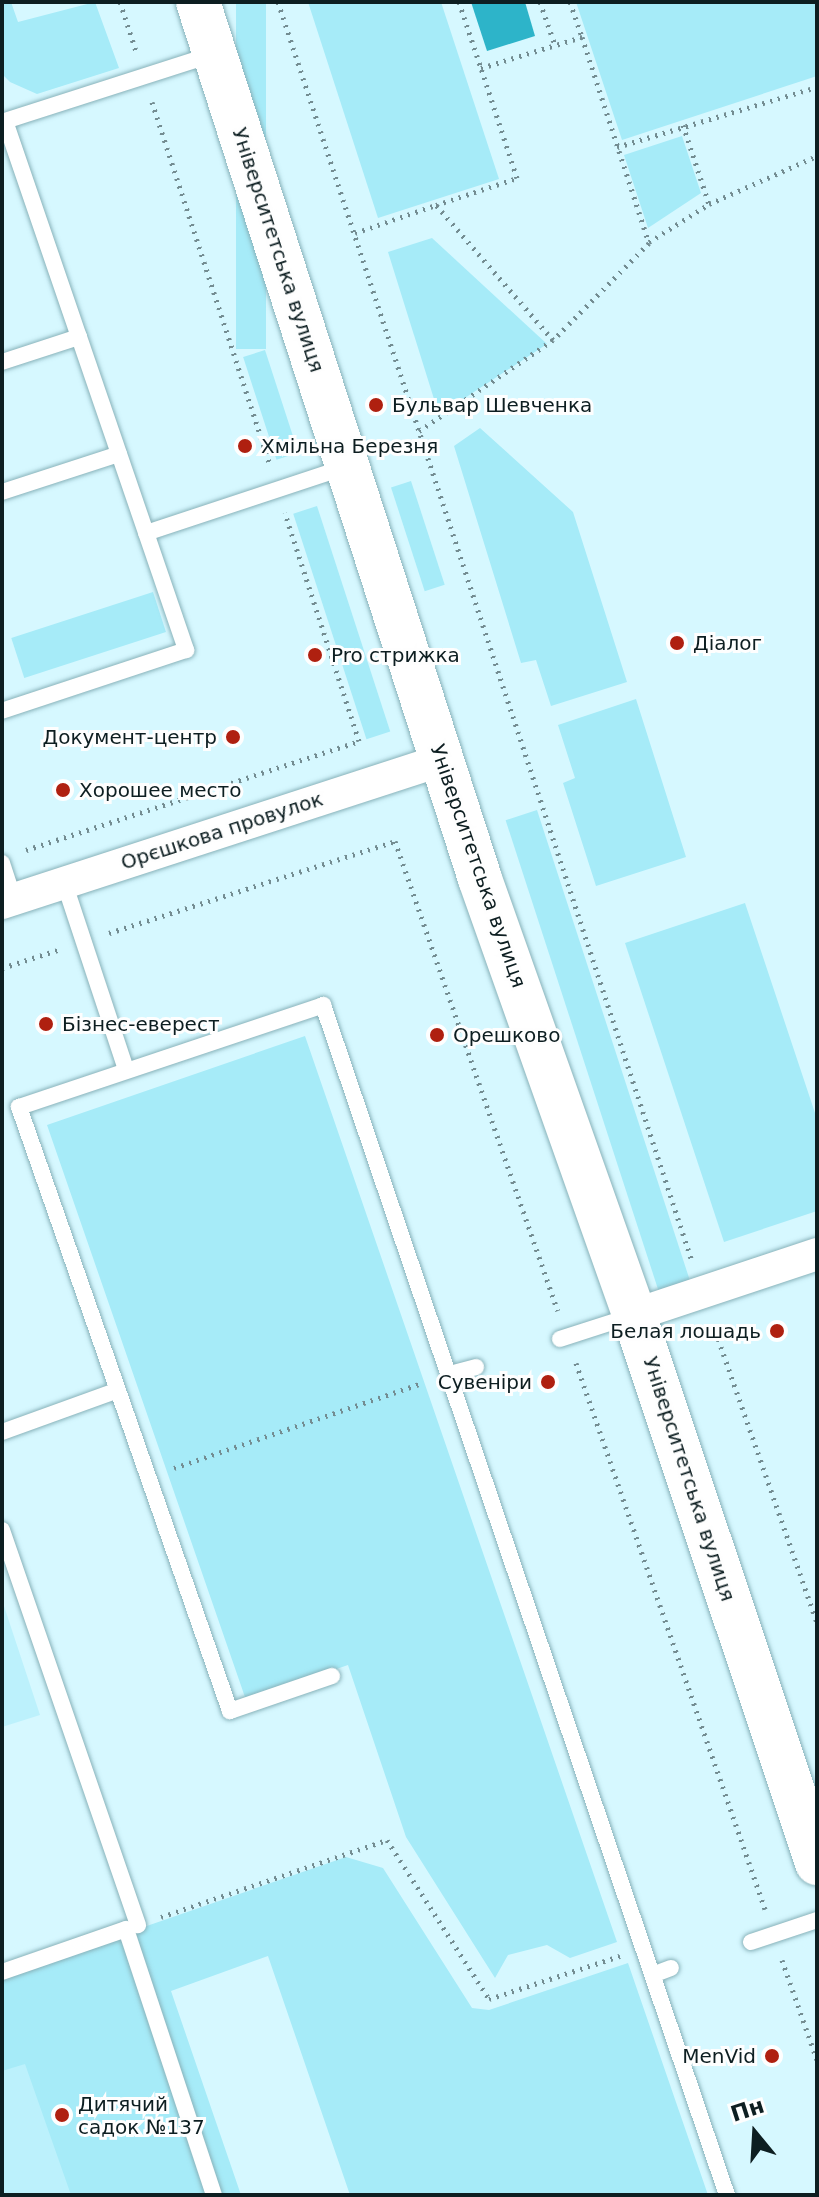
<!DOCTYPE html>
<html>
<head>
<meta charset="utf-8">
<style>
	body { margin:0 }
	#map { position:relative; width:819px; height:2197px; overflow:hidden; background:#d6f8ff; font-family:"DejaVu Sans",sans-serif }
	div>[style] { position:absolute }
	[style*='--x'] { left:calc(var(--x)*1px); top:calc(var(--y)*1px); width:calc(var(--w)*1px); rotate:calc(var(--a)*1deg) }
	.built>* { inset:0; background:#bcf1fc }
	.green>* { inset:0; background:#a6ebf8; transform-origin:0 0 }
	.water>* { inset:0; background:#2db4c9 }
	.path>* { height:5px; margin-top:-2.5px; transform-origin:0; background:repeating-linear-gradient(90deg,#738c91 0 2px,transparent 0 8px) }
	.roads { filter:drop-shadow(0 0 2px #88b2ba) drop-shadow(0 0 2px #88b2ba) }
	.lane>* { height:16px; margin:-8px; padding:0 8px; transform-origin:8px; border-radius:8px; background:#fff }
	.street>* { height:32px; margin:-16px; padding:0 16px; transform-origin:16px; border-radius:16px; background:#fff }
	.primary>* { height:44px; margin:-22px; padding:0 22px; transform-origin:22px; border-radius:22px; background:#fff }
	.dots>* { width:22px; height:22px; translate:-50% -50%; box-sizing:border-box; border:4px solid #fefefe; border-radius:50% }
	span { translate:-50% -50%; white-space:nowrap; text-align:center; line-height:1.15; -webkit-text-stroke:6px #fefefe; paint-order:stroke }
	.street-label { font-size:20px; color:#0d1e21 }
	.poi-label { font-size:20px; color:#0d1e21 }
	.left { translate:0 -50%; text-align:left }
	.right { translate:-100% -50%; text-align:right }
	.frame { position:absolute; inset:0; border:4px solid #0d1e21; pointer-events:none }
	.north { position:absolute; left:715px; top:2093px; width:80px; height:80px; -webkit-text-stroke:6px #fefefe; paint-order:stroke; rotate:342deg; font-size:22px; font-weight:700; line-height:32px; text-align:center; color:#0d1e21 }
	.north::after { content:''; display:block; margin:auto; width:28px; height:36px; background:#0d1e21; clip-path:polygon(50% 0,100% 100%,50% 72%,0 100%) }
</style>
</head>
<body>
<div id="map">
	<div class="built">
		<i style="clip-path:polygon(2px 1600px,40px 1715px,2px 1727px)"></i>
		<i style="clip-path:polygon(2px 2035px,148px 2195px,2px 2195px)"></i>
	</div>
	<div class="green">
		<i style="clip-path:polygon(2px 2px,11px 2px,18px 22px,95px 2px,119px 68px,37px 94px,10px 82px,2px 74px)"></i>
		<i style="left:236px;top:2px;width:30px;height:347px"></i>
		<i style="clip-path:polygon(308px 2px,441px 2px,499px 179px,378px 218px)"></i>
		<i style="clip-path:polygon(576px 2px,817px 2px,817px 76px,622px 140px)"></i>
		<i style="clip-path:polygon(682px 136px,701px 193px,648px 228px,624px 155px)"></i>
		<i style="clip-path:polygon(432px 238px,547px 344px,439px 415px,388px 252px)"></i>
		<i style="left:265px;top:350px;width:108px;height:23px;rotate:72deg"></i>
		<i style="clip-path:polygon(480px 428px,573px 512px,627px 682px,551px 706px,536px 660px,521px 663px,454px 446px)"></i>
		<i style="left:411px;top:481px;width:109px;height:21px;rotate:72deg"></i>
		<i style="left:317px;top:506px;width:237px;height:25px;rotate:72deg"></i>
		<i style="left:153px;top:592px;width:42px;height:149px;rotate:72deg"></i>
		<i style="clip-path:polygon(636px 699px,686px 857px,596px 886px,563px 783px,575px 778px,558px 725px)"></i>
		<i style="left:537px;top:810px;width:494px;height:33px;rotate:72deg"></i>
		<i style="clip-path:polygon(745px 903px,817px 1119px,817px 1211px,724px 1242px,625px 943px)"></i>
		<i style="clip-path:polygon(305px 1036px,617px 1942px,570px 1958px,547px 1945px,508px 1955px,495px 1978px,406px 1837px,348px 1665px,246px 1700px,47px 1125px)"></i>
		<i style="clip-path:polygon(346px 1857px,383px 1868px,472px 2008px,489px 2010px,628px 1963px,708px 2195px,350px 2195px,268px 1956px,171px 1991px,241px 2195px,71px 2195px,25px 2064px,2px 2071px,2px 1976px)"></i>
	</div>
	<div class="water">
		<i style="clip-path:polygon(471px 2px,525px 2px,535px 36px,487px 51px)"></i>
	</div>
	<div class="path">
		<i style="--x:120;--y:2;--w:52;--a:71.9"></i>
		<i style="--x:278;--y:2;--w:1325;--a:71.8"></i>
		<i style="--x:459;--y:2;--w:70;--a:71.6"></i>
		<i style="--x:540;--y:2;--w:46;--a:70.8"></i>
		<i style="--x:570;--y:2;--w:37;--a:71"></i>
		<i style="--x:152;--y:102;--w:382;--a:72"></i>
		<i style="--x:683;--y:125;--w:83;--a:71.8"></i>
		<i style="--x:709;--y:204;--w:118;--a:-24"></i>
		<i style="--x:617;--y:147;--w:209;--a:-16.7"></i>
		<i style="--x:355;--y:233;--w:86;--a:-19.1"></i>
		<i style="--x:436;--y:205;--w:85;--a:-18.4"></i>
		<i style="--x:517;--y:178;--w:116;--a:-108.1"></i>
		<i style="--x:481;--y:68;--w:106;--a:-17.1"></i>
		<i style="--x:582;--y:37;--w:217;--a:72"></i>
		<i style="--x:649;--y:243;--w:136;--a:134.7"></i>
		<i style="--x:553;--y:340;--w:179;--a:-130.9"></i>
		<i style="--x:649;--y:242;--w:71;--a:-32.3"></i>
		<i style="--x:419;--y:431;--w:162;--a:-34.2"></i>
		<i style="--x:26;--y:850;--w:350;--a:-18.1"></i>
		<i style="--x:359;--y:741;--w:240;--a:-108"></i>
		<i style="--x:109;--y:933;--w:300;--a:-17.8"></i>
		<i style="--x:395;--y:841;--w:497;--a:70.9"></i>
		<i style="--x:2;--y:968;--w:59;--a:-17.8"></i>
		<i style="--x:713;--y:1324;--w:316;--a:70.8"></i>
		<i style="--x:576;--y:1363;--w:578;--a:70.91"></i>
		<i style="--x:174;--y:1468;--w:262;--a:-18.9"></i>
		<i style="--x:161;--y:1917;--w:239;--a:-18.8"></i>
		<i style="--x:387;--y:1840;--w:189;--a:57.3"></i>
		<i style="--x:489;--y:1999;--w:138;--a:-18.2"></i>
		<i style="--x:782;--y:1960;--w:106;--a:70.7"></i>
	</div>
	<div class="roads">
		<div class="lane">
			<i style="--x:79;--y:337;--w:228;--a:-108.9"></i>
			<i style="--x:5;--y:121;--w:219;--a:-17.8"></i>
			<i style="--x:2;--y:362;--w:81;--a:-18"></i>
			<i style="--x:79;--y:337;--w:331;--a:71.1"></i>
			<i style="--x:186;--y:650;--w:194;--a:161.7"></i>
			<i style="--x:2;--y:492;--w:123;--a:-18"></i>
			<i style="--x:146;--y:533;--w:211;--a:-18.3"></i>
			<i style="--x:2;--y:863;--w:38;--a:72"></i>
			<i style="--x:64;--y:882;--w:197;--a:71.7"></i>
			<i style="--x:560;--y:1339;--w:75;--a:-17.9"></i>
			<i style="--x:450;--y:1374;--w:27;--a:-15"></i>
			<i style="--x:2;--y:1432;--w:123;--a:-19.9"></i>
			<i style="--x:2;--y:1530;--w:418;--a:71"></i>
			<i style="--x:332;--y:1676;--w:108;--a:161.1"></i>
			<i style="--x:230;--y:1711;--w:640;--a:-109.26"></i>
			<i style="--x:19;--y:1107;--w:321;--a:-18.5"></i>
			<i style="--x:323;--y:1005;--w:1257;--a:71.25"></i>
			<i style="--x:751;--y:1942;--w:70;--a:-18.4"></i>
			<i style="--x:2;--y:1972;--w:131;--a:-19.1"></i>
			<i style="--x:126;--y:1929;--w:280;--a:71.7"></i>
			<i style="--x:655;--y:1974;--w:17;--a:-21"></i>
		</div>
		<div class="street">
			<i style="--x:2;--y:903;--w:463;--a:-18"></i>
			<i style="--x:634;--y:1315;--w:193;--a:-18.4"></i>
		</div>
		<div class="primary">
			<i style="--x:198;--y:2;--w:921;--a:72.17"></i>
			<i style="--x:480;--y:879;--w:462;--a:70.5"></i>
			<i style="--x:634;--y:1315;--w:578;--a:71.53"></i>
		</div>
	</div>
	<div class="dots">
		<i style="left:376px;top:405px;background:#af2010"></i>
		<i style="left:245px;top:446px;background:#af2010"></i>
		<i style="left:677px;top:643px;background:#af2010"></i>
		<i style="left:315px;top:655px;background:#af2010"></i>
		<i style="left:233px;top:737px;background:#af2010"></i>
		<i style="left:63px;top:790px;background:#af2010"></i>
		<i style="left:46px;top:1024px;background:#af2010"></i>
		<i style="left:437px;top:1035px;background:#af2010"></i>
		<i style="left:777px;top:1331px;background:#af2010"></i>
		<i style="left:548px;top:1382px;background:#af2010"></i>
		<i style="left:772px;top:2056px;background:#af2010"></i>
		<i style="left:62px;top:2115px;background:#af2010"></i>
	</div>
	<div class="street-label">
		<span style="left:278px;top:250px;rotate:72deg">Університетська вулиця</span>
		<span style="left:222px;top:831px;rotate:-18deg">Орєшкова провулок</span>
		<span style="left:478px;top:866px;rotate:71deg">Університетська вулиця</span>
		<span style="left:689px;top:1479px;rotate:72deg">Університетська вулиця</span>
	</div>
	<div class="poi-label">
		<span class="left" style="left:392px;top:405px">Бульвар Шевченка</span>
		<span class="left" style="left:261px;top:446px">Хмільна Березня</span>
		<span class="left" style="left:693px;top:643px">Діалог</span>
		<span class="left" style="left:331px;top:655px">Pro стрижка</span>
		<span class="right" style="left:217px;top:737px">Документ-центр</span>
		<span class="left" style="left:79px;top:790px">Хорошее место</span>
		<span class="left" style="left:62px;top:1024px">Бізнес-еверест</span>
		<span class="left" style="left:453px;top:1035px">Орешково</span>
		<span class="right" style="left:761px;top:1331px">Белая лошадь</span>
		<span class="right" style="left:532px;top:1382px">Сувеніри</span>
		<span class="right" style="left:756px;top:2056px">MenVid</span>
		<span class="left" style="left:78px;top:2116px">Дитячий<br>садок №137</span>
	</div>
	<div class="frame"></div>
	<div class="north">Пн</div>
</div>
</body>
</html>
